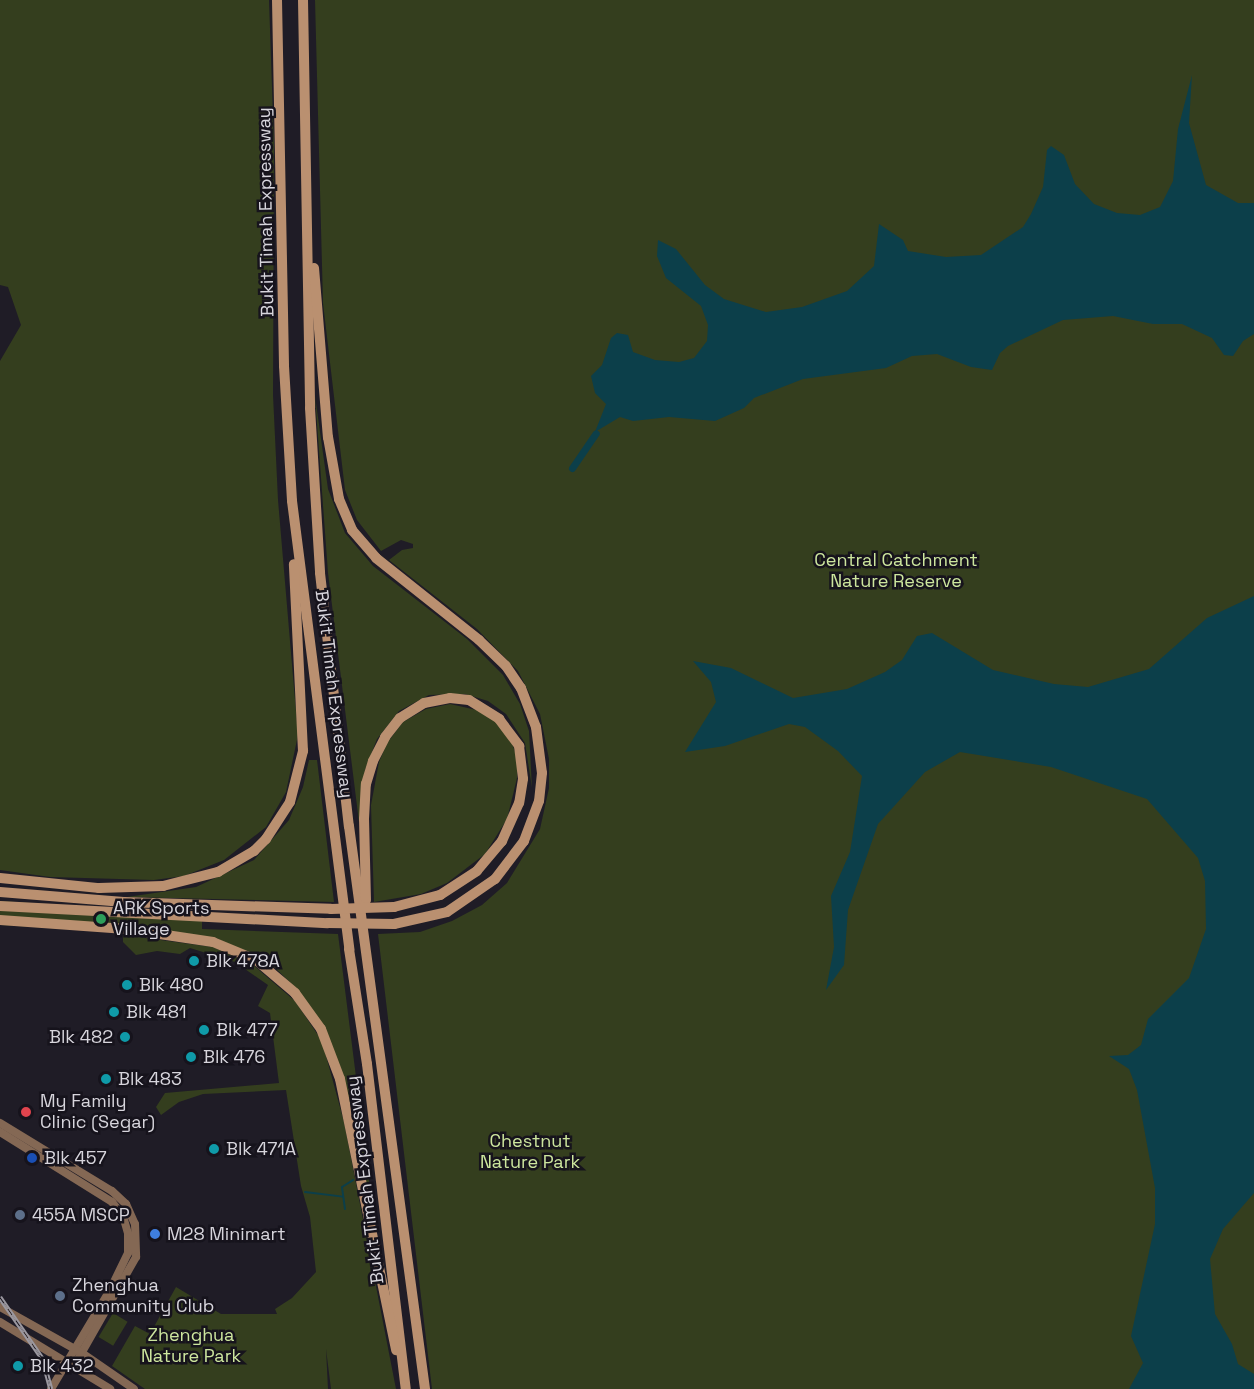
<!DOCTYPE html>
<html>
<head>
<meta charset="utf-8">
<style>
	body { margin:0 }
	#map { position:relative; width:1254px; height:1389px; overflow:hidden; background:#1f1c26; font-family:"Space Grotesk",sans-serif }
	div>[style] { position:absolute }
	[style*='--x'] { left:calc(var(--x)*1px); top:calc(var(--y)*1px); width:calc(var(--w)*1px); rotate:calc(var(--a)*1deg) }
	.green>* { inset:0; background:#343e1e; transform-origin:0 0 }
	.water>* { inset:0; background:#0c3f4a }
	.stream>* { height:2px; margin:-1px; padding:0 1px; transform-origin:1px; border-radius:1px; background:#0c3f4a }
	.canal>* { height:7px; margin:-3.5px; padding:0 3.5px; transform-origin:3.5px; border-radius:3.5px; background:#0c3f4a }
	.secondary>* { height:8px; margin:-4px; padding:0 4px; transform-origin:4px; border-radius:4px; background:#846854 }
	.highway>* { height:10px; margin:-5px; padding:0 5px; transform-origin:5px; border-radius:5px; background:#ba9070 }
	.rail>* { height:4.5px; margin-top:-2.25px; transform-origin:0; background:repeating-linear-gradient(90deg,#16131c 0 7px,#9b98a0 0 14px); box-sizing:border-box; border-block:2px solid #9b98a0 }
	.highway-bridge>* { height:10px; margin:-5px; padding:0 5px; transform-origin:5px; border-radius:5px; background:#ba9070 }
	.dots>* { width:16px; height:16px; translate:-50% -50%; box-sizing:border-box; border:3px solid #16131c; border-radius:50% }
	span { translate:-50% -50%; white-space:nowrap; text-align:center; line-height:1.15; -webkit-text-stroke:5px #16131c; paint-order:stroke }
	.street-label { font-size:18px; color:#d7d5dc }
	.park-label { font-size:18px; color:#cde69e }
	.poi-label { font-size:18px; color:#d7d5dc }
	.left { translate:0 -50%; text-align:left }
	.right { translate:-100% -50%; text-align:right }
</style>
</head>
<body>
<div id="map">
	<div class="green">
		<i style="clip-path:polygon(0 0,269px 0,274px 146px,273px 395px,278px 500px,298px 735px,286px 792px,266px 827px,224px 860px,184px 876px,154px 880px,50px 877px,0 870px,0 361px,21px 325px,8px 287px,0 285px)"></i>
		<i style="clip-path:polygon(315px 0,1254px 0,1254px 1389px,432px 1389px,378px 934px,420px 932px,452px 921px,482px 905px,507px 883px,540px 829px,549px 788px,549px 759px,540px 714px,518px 671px,477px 629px,389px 560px,402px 550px,413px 548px,413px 544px,401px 540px,381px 551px,357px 520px,345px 490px,323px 303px)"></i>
		<i style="clip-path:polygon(315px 396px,328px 489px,345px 533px,373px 566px,467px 639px,503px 675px,520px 704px,529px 731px,532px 788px,525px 743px,506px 714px,488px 701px,465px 694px,429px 695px,399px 711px,377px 739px,365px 770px,359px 822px,328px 573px)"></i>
		<i style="clip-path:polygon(450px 704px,481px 711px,497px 723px,512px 743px,517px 758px,517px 778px,507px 819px,485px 854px,447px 883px,421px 894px,374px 902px,371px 805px,379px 762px,387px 743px,403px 722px,426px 709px)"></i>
		<i style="clip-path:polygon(309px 760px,317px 760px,334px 902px,127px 897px,196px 887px,254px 860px,289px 820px,303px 787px)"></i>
		<i style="clip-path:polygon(0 901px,202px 914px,202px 929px,338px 934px,370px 1188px,365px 1189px,345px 1089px,296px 988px,272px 965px,216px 938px,0 925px)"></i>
		<i style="clip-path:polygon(123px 935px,213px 947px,253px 965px,295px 1001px,322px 1041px,344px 1122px,396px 1389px,331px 1389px,326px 1349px,328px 1389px,145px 1389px,112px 1366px,135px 1326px,150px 1334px,176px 1287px,221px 1314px,277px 1314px,275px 1309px,292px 1298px,316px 1272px,310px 1217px,301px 1186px,286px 1090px,203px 1094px,179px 1102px,161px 1115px,156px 1107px,165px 1093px,279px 1083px,270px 1013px,258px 1006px,268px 985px,235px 962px,190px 948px,180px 954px,157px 951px,136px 955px,123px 942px)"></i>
		<i style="left:113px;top:1313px;width:17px;height:28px;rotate:31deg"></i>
	</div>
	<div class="water">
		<i style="clip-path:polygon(1192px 75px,1189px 123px,1206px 185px,1238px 203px,1254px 203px,1254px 334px,1243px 341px,1233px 356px,1224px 355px,1212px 338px,1182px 324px,1153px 324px,1113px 316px,1063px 320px,1008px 346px,1000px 353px,992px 370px,971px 367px,937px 354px,912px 356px,886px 368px,803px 379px,754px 398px,744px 408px,715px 421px,669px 417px,633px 421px,620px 417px,595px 432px,606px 404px,595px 393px,591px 376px,602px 365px,611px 338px,617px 333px,628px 335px,633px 352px,655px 360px,679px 362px,694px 358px,707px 341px,708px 325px,701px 306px,666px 278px,657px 256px,658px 240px,676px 249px,705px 285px,724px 299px,766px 312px,802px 307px,847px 291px,874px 266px,879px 224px,903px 240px,908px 251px,946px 257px,981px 255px,1023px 227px,1031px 214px,1043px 187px,1047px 150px,1051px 146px,1064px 155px,1075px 184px,1094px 204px,1117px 213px,1140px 215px,1160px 207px,1173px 181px,1178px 129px)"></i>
		<i style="clip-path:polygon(1254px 596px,1254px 1193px,1223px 1229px,1210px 1259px,1215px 1314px,1232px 1344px,1238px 1364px,1254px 1374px,1254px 1389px,1129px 1389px,1143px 1363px,1131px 1336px,1155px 1224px,1155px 1188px,1137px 1090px,1129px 1069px,1109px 1056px,1128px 1055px,1141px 1045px,1148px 1019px,1189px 978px,1206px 929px,1205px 881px,1198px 858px,1147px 799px,1051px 767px,960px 752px,925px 772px,878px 824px,848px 910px,844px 965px,826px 990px,834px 947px,831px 896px,850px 852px,862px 776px,838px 751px,805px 727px,789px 724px,725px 746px,685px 752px,716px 702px,711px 682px,693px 661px,731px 668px,793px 698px,847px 689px,885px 672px,902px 660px,917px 636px,932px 633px,993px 670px,1054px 684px,1088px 687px,1149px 669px,1207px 618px)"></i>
	</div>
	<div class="stream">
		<i style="--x:305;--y:1192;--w:38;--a:7"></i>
		<i style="--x:345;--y:1209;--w:22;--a:-98"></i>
		<i style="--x:342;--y:1187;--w:13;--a:-32"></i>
	</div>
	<div class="canal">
		<i style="--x:572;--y:468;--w:42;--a:-55.6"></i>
	</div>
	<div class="secondary">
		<i style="--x:0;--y:1123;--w:131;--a:31.3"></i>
		<i style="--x:112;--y:1191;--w:19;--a:43"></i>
		<i style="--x:126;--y:1204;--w:22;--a:66"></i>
		<i style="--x:135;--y:1224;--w:33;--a:88"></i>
		<i style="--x:136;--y:1257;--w:125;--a:119.6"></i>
		<i style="--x:0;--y:1132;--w:132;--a:32"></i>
		<i style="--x:112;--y:1202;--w:18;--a:52"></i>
		<i style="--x:123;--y:1216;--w:19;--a:74"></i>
		<i style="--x:128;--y:1234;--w:19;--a:90"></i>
		<i style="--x:128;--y:1253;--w:41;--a:115.9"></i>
		<i style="--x:110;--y:1290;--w:115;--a:120.8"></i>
		<i style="--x:0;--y:1307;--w:94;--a:29.3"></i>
		<i style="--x:82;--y:1353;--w:63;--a:34.7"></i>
		<i style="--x:0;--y:1322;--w:129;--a:31.3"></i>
	</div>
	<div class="highway">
		<i style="--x:277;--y:0;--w:366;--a:88.9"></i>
		<i style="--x:284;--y:366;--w:135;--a:86.6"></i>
		<i style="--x:292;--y:501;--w:452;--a:82.7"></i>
		<i style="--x:349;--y:949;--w:116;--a:81.1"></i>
		<i style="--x:367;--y:1064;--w:327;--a:83.2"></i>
		<i style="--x:303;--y:0;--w:408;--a:89"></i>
		<i style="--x:310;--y:408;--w:165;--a:86.5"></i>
		<i style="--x:320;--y:573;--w:255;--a:83.5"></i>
		<i style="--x:349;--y:826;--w:568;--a:82.31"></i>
		<i style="--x:314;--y:268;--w:170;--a:85.3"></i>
		<i style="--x:328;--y:437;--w:63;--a:79.9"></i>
		<i style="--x:339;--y:499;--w:34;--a:67"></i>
		<i style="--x:352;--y:530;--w:37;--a:49"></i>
		<i style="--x:376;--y:558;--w:132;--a:38.5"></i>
		<i style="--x:479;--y:640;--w:37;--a:44"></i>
		<i style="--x:506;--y:666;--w:27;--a:56"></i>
		<i style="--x:521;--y:688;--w:42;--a:69"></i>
		<i style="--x:536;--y:727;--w:46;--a:82.6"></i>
		<i style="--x:542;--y:773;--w:28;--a:96"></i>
		<i style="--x:539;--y:801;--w:43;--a:110.6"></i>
		<i style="--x:524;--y:841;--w:48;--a:127.3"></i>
		<i style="--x:495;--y:879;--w:58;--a:145.5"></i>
		<i style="--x:0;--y:878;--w:100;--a:5.8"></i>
		<i style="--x:99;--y:888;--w:64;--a:-1.8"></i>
		<i style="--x:163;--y:886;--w:57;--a:-14.3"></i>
		<i style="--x:218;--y:872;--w:42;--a:-30.3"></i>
		<i style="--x:254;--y:851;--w:17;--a:-45"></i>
		<i style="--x:266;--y:839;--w:44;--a:-57"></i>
		<i style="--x:290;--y:802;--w:53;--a:-75.7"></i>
		<i style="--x:303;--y:751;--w:187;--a:-92.8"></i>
		<i style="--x:0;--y:892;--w:124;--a:4.6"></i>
		<i style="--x:124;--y:902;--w:207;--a:1.9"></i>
		<i style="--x:366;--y:900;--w:81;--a:-91.4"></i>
		<i style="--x:364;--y:819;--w:35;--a:-87"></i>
		<i style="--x:366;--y:784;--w:24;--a:-73"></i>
		<i style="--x:373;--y:761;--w:27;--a:-63"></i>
		<i style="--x:385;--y:737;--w:24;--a:-52"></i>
		<i style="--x:400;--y:718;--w:28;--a:-32"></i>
		<i style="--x:424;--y:703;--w:26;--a:-11"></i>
		<i style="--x:450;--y:698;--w:19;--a:6"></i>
		<i style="--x:469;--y:700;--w:36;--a:32"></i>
		<i style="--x:499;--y:719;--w:34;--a:53"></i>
		<i style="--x:519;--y:746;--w:33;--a:83"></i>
		<i style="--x:523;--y:779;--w:24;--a:99"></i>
		<i style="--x:519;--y:803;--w:42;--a:114.1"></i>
		<i style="--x:502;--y:841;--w:39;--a:130"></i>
		<i style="--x:477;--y:871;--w:44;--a:147"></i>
		<i style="--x:0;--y:906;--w:328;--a:3"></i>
		<i style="--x:0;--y:920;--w:126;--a:4.1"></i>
		<i style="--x:126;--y:929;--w:88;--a:8.5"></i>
		<i style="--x:213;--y:942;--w:47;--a:22.7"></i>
		<i style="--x:256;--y:960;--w:51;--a:40.2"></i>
		<i style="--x:295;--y:993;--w:44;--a:54.2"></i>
		<i style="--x:321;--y:1029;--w:53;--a:69.2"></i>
		<i style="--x:340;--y:1079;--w:277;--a:78.3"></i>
	</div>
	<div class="rail">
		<i style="--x:0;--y:1297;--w:75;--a:55.3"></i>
		<i style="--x:43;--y:1359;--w:31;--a:75"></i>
	</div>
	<div class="highway-bridge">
		<i style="--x:331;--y:909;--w:63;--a:-1.8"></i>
		<i style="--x:394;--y:907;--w:48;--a:-14.6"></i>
		<i style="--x:328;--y:923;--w:66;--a:0.9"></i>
		<i style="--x:394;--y:924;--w:54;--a:-12.8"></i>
	</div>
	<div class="dots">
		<i style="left:101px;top:919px;background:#2e9e5b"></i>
		<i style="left:194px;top:961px;background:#0f9aa8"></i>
		<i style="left:127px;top:985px;background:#0f9aa8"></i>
		<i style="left:114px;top:1012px;background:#0f9aa8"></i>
		<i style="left:204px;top:1030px;background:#0f9aa8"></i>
		<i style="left:125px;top:1037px;background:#0f9aa8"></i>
		<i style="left:191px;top:1057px;background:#0f9aa8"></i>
		<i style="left:106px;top:1079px;background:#0f9aa8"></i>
		<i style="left:26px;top:1112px;background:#e0444e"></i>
		<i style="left:214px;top:1149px;background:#0f9aa8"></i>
		<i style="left:32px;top:1158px;background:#1a4fb4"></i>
		<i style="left:20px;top:1215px;background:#5c6f8a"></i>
		<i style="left:155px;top:1234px;background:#3f7fe0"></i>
		<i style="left:60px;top:1296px;background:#5c6f8a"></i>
		<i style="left:18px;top:1366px;background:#0f9aa8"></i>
	</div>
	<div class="street-label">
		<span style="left:266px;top:212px;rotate:-91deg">Bukit Timah Expressway</span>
		<span style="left:334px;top:694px;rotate:83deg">Bukit Timah Expressway</span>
		<span style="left:365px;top:1180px;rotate:-97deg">Bukit Timah Expressway</span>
	</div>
	<div class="park-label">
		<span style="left:896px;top:571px">Central Catchment<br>Nature Reserve</span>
		<span style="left:530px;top:1152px">Chestnut<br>Nature Park</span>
		<span style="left:191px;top:1346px">Zhenghua<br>Nature Park</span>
	</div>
	<div class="poi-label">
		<span class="left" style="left:113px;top:919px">ARK Sports<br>Village</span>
		<span class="left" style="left:206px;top:961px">Blk 478A</span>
		<span class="left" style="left:139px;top:985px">Blk 480</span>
		<span class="left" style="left:126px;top:1012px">Blk 481</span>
		<span class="left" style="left:216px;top:1030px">Blk 477</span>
		<span class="right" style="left:113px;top:1037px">Blk 482</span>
		<span class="left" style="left:203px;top:1057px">Blk 476</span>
		<span class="left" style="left:118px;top:1079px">Blk 483</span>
		<span class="left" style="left:40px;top:1112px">My Family<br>Clinic (Segar)</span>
		<span class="left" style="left:226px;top:1149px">Blk 471A</span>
		<span class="left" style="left:44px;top:1158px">Blk 457</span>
		<span class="left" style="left:32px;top:1215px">455A MSCP</span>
		<span class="left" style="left:167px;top:1234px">M28 Minimart</span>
		<span class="left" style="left:72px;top:1296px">Zhenghua<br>Community Club</span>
		<span class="left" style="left:30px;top:1366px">Blk 432</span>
	</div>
</div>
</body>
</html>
